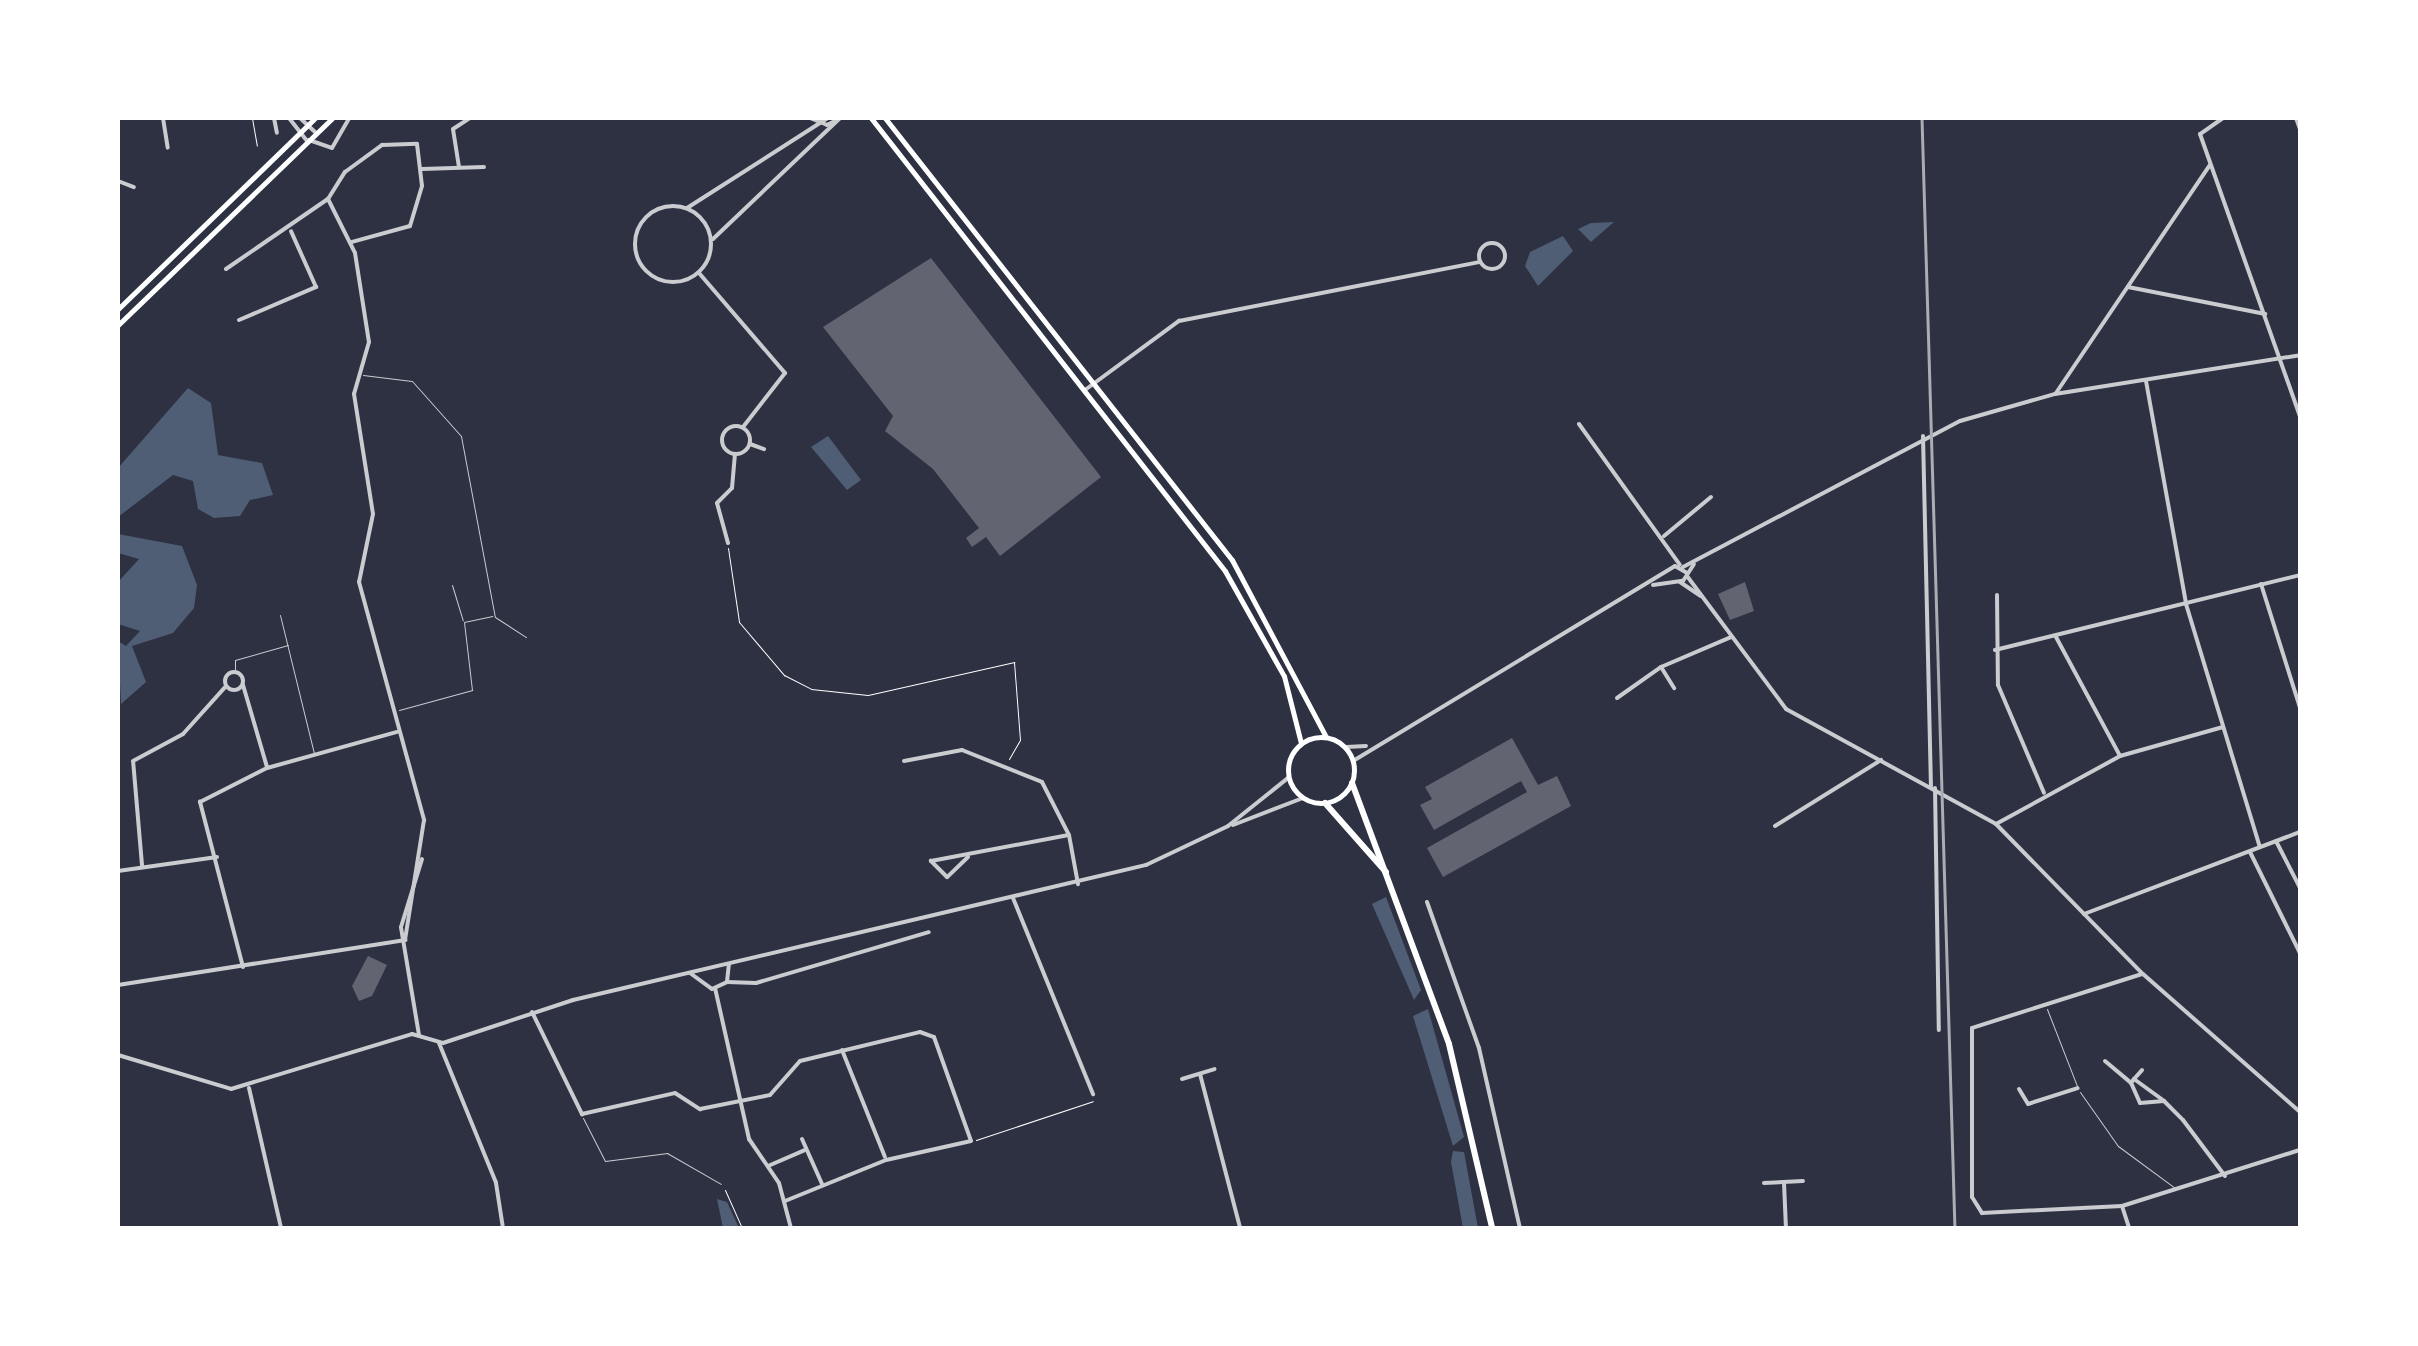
<!DOCTYPE html>
<html>
<head>
<meta charset="utf-8">
<style>
	body { margin:0 }
	#map { position:relative; width:2418px; height:1346px; overflow:hidden; background:#2d3142; font-family:"Golos Text",sans-serif }
	div>[style] { position:absolute }
	[style*='--x'] { left:calc(var(--x)*1px); top:calc(var(--y)*1px); width:calc(var(--w)*1px); rotate:calc(var(--a)*1deg) }
	.water>* { inset:0; background:#4f5d75 }
	.building>* { inset:0; background:#626471 }
	.path>* { height:1px; margin:-0.5px; padding:0 0.5px; transform-origin:0.5px; border-radius:0.5px; background:#fff }
	.service>* { height:1px; margin:-0.5px; padding:0 0.5px; transform-origin:0.5px; border-radius:0.5px; background:#caccd0 }
	.minor>* { height:4px; margin:-2px; padding:0 2px; transform-origin:2px; border-radius:2px; background:#caccd0 }
	.minor>.ring { margin:-2px; padding:0; box-sizing:content-box; background:none; border:4px solid #caccd0; border-radius:50% }
	.tertiary>* { height:4px; margin:-2px; padding:0 2px; transform-origin:2px; border-radius:2px; background:#caccd0 }
	.primary>* { height:5px; margin:-2.5px; padding:0 2.5px; transform-origin:2.5px; border-radius:2.5px; background:#fff }
	.primary>.ring { margin:-2.5px; padding:0; box-sizing:content-box; background:none; border:5px solid #fff; border-radius:50% }
	.trunk>* { height:6px; margin:-3px; padding:0 3px; transform-origin:3px; border-radius:3px; background:#fff }
	.rail>* { height:2.5px; margin:-1.25px; padding:0 1.25px; transform-origin:1.25px; border-radius:1.25px; background:#abadb3 }
	span { translate:-50% -50%; white-space:nowrap; text-align:center; line-height:1.15; -webkit-text-stroke:10px #fff; paint-order:stroke }
	.frame { position:absolute; inset:0; border:120px solid #fff; pointer-events:none }
</style>
</head>
<body>
<div id="map">
	<div class="water">
		<i style="clip-path:polygon(1614px 222px,1591px 242px,1578px 229px,1591px 223px)"></i>
		<i style="clip-path:polygon(1563px 236px,1573px 251px,1538px 286px,1525px 266px,1530px 252px)"></i>
		<i style="clip-path:polygon(188px 388px,211px 403px,218px 455px,262px 463px,273px 495px,250px 500px,240px 516px,214px 518px,198px 509px,193px 481px,173px 475px,118px 517px,118px 468px)"></i>
		<i style="clip-path:polygon(828px 436px,861px 480px,847px 490px,811px 447px)"></i>
		<i style="clip-path:polygon(118px 534px,182px 546px,197px 585px,194px 608px,173px 633px,132px 646px,146px 682px,121px 704px,118px 641px,126px 646px,140px 631px,118px 624px,118px 582px,139px 559px,118px 553px)"></i>
		<i style="clip-path:polygon(1386px 897px,1421px 990px,1414px 1000px,1372px 904px)"></i>
		<i style="clip-path:polygon(1428px 1009px,1464px 1137px,1453px 1146px,1413px 1016px)"></i>
		<i style="clip-path:polygon(1464px 1152px,1478px 1228px,1463px 1228px,1451px 1162px,1453px 1151px)"></i>
		<i style="clip-path:polygon(717px 1199px,727px 1202px,739px 1228px,723px 1228px)"></i>
	</div>
	<div class="building">
		<i style="clip-path:polygon(931px 258px,1101px 477px,1000px 556px,986px 537px,972px 547px,966px 538px,979px 528px,933px 469px,885px 431px,893px 416px,823px 327px)"></i>
		<i style="clip-path:polygon(1745px 582px,1754px 611px,1730px 620px,1718px 594px)"></i>
		<i style="clip-path:polygon(1512px 738px,1538px 785px,1557px 776px,1571px 806px,1443px 877px,1427px 848px,1527px 792px,1521px 781px,1434px 830px,1420px 805px,1432px 799px,1425px 787px)"></i>
		<i style="clip-path:polygon(368px 956px,387px 965px,372px 996px,359px 1001px,352px 986px)"></i>
	</div>
	<div class="path">
		<i style="--x:252;--y:118;--w:28;--a:80"></i>
		<i style="--x:728;--y:548;--w:75;--a:81.5"></i>
		<i style="--x:739;--y:622;--w:70;--a:49.7"></i>
		<i style="--x:784;--y:675;--w:30;--a:27"></i>
		<i style="--x:811;--y:689;--w:57;--a:6"></i>
		<i style="--x:868;--y:695;--w:150;--a:-12.7"></i>
		<i style="--x:1014;--y:662;--w:78;--a:85.6"></i>
		<i style="--x:1020;--y:740;--w:22;--a:120"></i>
		<i style="--x:976;--y:1140;--w:123;--a:-18.4"></i>
		<i style="--x:725;--y:1190;--w:42;--a:65.9"></i>
	</div>
	<div class="service">
		<i style="--x:363;--y:375;--w:49;--a:7"></i>
		<i style="--x:412;--y:381;--w:74;--a:48.3"></i>
		<i style="--x:461;--y:436;--w:184;--a:79.4"></i>
		<i style="--x:495;--y:617;--w:37;--a:33"></i>
		<i style="--x:452;--y:585;--w:37;--a:73"></i>
		<i style="--x:280;--y:615;--w:142;--a:76.2"></i>
		<i style="--x:235;--y:672;--w:12;--a:-90"></i>
		<i style="--x:235;--y:660;--w:55;--a:-15.8"></i>
		<i style="--x:399;--y:710;--w:76;--a:-15.3"></i>
		<i style="--x:472;--y:690;--w:68;--a:-96.7"></i>
		<i style="--x:464;--y:622;--w:29;--a:-12"></i>
		<i style="--x:2047;--y:1009;--w:83;--a:68.7"></i>
		<i style="--x:2080;--y:1092;--w:66;--a:54.9"></i>
		<i style="--x:2118;--y:1146;--w:71;--a:36.4"></i>
		<i style="--x:583;--y:1118;--w:48;--a:62.9"></i>
		<i style="--x:605;--y:1161;--w:63;--a:-7.4"></i>
		<i style="--x:667;--y:1153;--w:62;--a:29.9"></i>
	</div>
	<div class="minor">
		<i style="--x:163;--y:118;--w:30;--a:81"></i>
		<i style="--x:274;--y:118;--w:15;--a:79"></i>
		<i style="--x:289;--y:118;--w:29;--a:52"></i>
		<i style="--x:300;--y:118;--w:22;--a:43"></i>
		<i style="--x:810;--y:118;--w:18;--a:22"></i>
		<i style="--x:827;--y:125;--w:16;--a:-27"></i>
		<i style="--x:2223;--y:118;--w:28;--a:145"></i>
		<i style="--x:2200;--y:134;--w:300;--a:70.5"></i>
		<i style="--x:2296;--y:118;--w:12;--a:70"></i>
		<i style="--x:309;--y:140;--w:24;--a:19"></i>
		<i style="--x:332;--y:148;--w:34;--a:-60"></i>
		<i style="--x:459;--y:167;--w:38;--a:-99"></i>
		<i style="--x:453;--y:129;--w:20;--a:-33"></i>
		<i style="--x:422;--y:169;--w:62;--a:-1.8"></i>
		<i style="--x:118;--y:181;--w:17;--a:21"></i>
		<i style="--x:328;--y:199;--w:60;--a:63.4"></i>
		<i style="--x:355;--y:253;--w:90;--a:81.1"></i>
		<i style="--x:369;--y:342;--w:54;--a:106.1"></i>
		<i style="--x:354;--y:394;--w:121;--a:81"></i>
		<i style="--x:373;--y:514;--w:69;--a:101.6"></i>
		<i style="--x:359;--y:582;--w:247;--a:74.7"></i>
		<i style="--x:424;--y:820;--w:121;--a:99"></i>
		<i style="--x:328;--y:199;--w:32;--a:-58"></i>
		<i style="--x:345;--y:172;--w:46;--a:-36.1"></i>
		<i style="--x:382;--y:145;--w:35;--a:-2"></i>
		<i style="--x:417;--y:144;--w:42;--a:83.2"></i>
		<i style="--x:422;--y:186;--w:42;--a:106.7"></i>
		<i style="--x:410;--y:226;--w:60;--a:164.6"></i>
		<i class="ring" style="left:635px;top:206px;width:72px;height:72px"></i>
		<i style="--x:687;--y:208;--w:167;--a:-32.6"></i>
		<i style="--x:713;--y:239;--w:173;--a:-43.6"></i>
		<i class="ring" style="left:1479px;top:243px;width:22px;height:22px"></i>
		<i style="--x:226;--y:269;--w:124;--a:-34.5"></i>
		<i style="--x:699;--y:273;--w:132;--a:49.3"></i>
		<i style="--x:785;--y:373;--w:68;--a:127.9"></i>
		<i style="--x:2128;--y:287;--w:140;--a:11.1"></i>
		<i style="--x:239;--y:320;--w:84;--a:-23.2"></i>
		<i style="--x:316;--y:287;--w:61;--a:-114.1"></i>
		<i style="--x:2146;--y:381;--w:227;--a:79.8"></i>
		<i style="--x:2186;--y:604;--w:254;--a:73.1"></i>
		<i style="--x:1085;--y:390;--w:117;--a:-36.3"></i>
		<i style="--x:1179;--y:321;--w:307;--a:-11.1"></i>
		<i style="--x:2056;--y:393;--w:275;--a:-56"></i>
		<i style="--x:1579;--y:424;--w:173;--a:54.4"></i>
		<i class="ring" style="left:722px;top:426px;width:24px;height:24px"></i>
		<i style="--x:1923;--y:436;--w:350;--a:88.7"></i>
		<i style="--x:750;--y:444;--w:15;--a:20"></i>
		<i style="--x:1664;--y:536;--w:61;--a:-39.7"></i>
		<i style="--x:728;--y:543;--w:41;--a:-105.4"></i>
		<i style="--x:717;--y:503;--w:21;--a:-45"></i>
		<i style="--x:732;--y:488;--w:34;--a:-85"></i>
		<i style="--x:1687;--y:576;--w:166;--a:53.3"></i>
		<i style="--x:1786;--y:709;--w:239;--a:28.7"></i>
		<i style="--x:1996;--y:824;--w:210;--a:45.6"></i>
		<i style="--x:2143;--y:974;--w:209;--a:41.3"></i>
		<i style="--x:1680;--y:582;--w:25;--a:34"></i>
		<i style="--x:2261;--y:584;--w:130;--a:72.5"></i>
		<i style="--x:1997;--y:595;--w:90;--a:89.4"></i>
		<i style="--x:1998;--y:685;--w:117;--a:66.9"></i>
		<i style="--x:2056;--y:637;--w:135;--a:61.7"></i>
		<i style="--x:1995;--y:650;--w:314;--a:-13.8"></i>
		<i style="--x:1661;--y:667;--w:25;--a:58"></i>
		<i class="ring" style="left:225px;top:672px;width:14px;height:14px"></i>
		<i style="--x:243;--y:685;--w:85;--a:73.7"></i>
		<i style="--x:1617;--y:698;--w:54;--a:-35.2"></i>
		<i style="--x:1661;--y:667;--w:76;--a:-23.2"></i>
		<i style="--x:904;--y:761;--w:59;--a:-10.7"></i>
		<i style="--x:962;--y:750;--w:86;--a:21.8"></i>
		<i style="--x:1042;--y:782;--w:59;--a:63"></i>
		<i style="--x:1069;--y:835;--w:50;--a:79.6"></i>
		<i style="--x:1935;--y:788;--w:242;--a:89.1"></i>
		<i style="--x:1996;--y:824;--w:141;--a:-28.7"></i>
		<i style="--x:2120;--y:756;--w:107;--a:-15.7"></i>
		<i style="--x:1775;--y:826;--w:125;--a:-31.9"></i>
		<i style="--x:2276;--y:841;--w:53;--a:62.9"></i>
		<i style="--x:2250;--y:852;--w:113;--a:63.7"></i>
		<i style="--x:968;--y:857;--w:29;--a:136"></i>
		<i style="--x:947;--y:877;--w:23;--a:-135"></i>
		<i style="--x:931;--y:861;--w:140;--a:-10.7"></i>
		<i style="--x:142;--y:865;--w:104;--a:-94.9"></i>
		<i style="--x:133;--y:761;--w:57;--a:-28.4"></i>
		<i style="--x:183;--y:734;--w:64;--a:-48.1"></i>
		<i style="--x:118;--y:871;--w:100;--a:-8"></i>
		<i style="--x:1013;--y:898;--w:212;--a:67.8"></i>
		<i style="--x:1427;--y:902;--w:155;--a:70.4"></i>
		<i style="--x:1479;--y:1048;--w:185;--a:77.2"></i>
		<i style="--x:2084;--y:914;--w:231;--a:-20.8"></i>
		<i style="--x:243;--y:967;--w:171;--a:-104.6"></i>
		<i style="--x:200;--y:802;--w:75;--a:-26.9"></i>
		<i style="--x:267;--y:768;--w:135;--a:-15.5"></i>
		<i style="--x:690;--y:973;--w:27;--a:36"></i>
		<i style="--x:712;--y:989;--w:17;--a:-25"></i>
		<i style="--x:727;--y:982;--w:18;--a:-84"></i>
		<i style="--x:2142;--y:974;--w:178;--a:162.4"></i>
		<i style="--x:1972;--y:1028;--w:169;--a:90"></i>
		<i style="--x:1972;--y:1197;--w:19;--a:58"></i>
		<i style="--x:1982;--y:1213;--w:140;--a:-2.9"></i>
		<i style="--x:2122;--y:1206;--w:187;--a:-17.5"></i>
		<i style="--x:727;--y:982;--w:29;--a:2"></i>
		<i style="--x:756;--y:983;--w:180;--a:-16.4"></i>
		<i style="--x:118;--y:985;--w:291;--a:-8.9"></i>
		<i style="--x:715;--y:988;--w:155;--a:77.3"></i>
		<i style="--x:749;--y:1139;--w:53;--a:55.7"></i>
		<i style="--x:779;--y:1183;--w:47;--a:75.1"></i>
		<i style="--x:532;--y:1012;--w:114;--a:63.9"></i>
		<i style="--x:582;--y:1114;--w:95;--a:-12.7"></i>
		<i style="--x:675;--y:1093;--w:30;--a:33"></i>
		<i style="--x:700;--y:1109;--w:71;--a:-11.3"></i>
		<i style="--x:770;--y:1095;--w:45;--a:-48.6"></i>
		<i style="--x:800;--y:1061;--w:123;--a:-13.6"></i>
		<i style="--x:920;--y:1032;--w:15;--a:20"></i>
		<i style="--x:934;--y:1037;--w:110;--a:70.4"></i>
		<i style="--x:971;--y:1141;--w:87;--a:167.4"></i>
		<i style="--x:886;--y:1160;--w:109;--a:157.9"></i>
		<i style="--x:419;--y:1035;--w:109;--a:-99.5"></i>
		<i style="--x:401;--y:927;--w:71;--a:-72.8"></i>
		<i style="--x:439;--y:1043;--w:151;--a:67.8"></i>
		<i style="--x:496;--y:1183;--w:46;--a:81.2"></i>
		<i style="--x:842;--y:1050;--w:115;--a:68.1"></i>
		<i style="--x:2105;--y:1061;--w:34;--a:40"></i>
		<i style="--x:1200;--y:1074;--w:159;--a:75.4"></i>
		<i style="--x:1182;--y:1079;--w:34;--a:-17"></i>
		<i style="--x:2134;--y:1079;--w:12;--a:-48"></i>
		<i style="--x:2019;--y:1089;--w:17;--a:59"></i>
		<i style="--x:2028;--y:1104;--w:52;--a:-17.7"></i>
		<i style="--x:2164;--y:1101;--w:24;--a:175"></i>
		<i style="--x:2140;--y:1103;--w:22;--a:-114"></i>
		<i style="--x:2131;--y:1083;--w:5;--a:-53"></i>
		<i style="--x:2134;--y:1079;--w:37;--a:36"></i>
		<i style="--x:2164;--y:1101;--w:27;--a:45"></i>
		<i style="--x:2183;--y:1120;--w:70;--a:53.1"></i>
		<i style="--x:802;--y:1139;--w:49;--a:66"></i>
		<i style="--x:768;--y:1166;--w:40;--a:-23.4"></i>
		<i style="--x:1764;--y:1183;--w:39;--a:-3"></i>
		<i style="--x:1784;--y:1183;--w:45;--a:87.5"></i>
		<i style="--x:2122;--y:1206;--w:23;--a:72"></i>
	</div>
	<div class="tertiary">
		<i style="--x:1683;--y:567;--w:313;--a:-27.8"></i>
		<i style="--x:1960;--y:421;--w:99;--a:-15.9"></i>
		<i style="--x:2055;--y:394;--w:248;--a:-9"></i>
		<i style="--x:1653;--y:585;--w:30;--a:-8"></i>
		<i style="--x:1683;--y:581;--w:20;--a:-57"></i>
		<i style="--x:1346;--y:747;--w:20;--a:-3"></i>
		<i style="--x:1353;--y:761;--w:376;--a:-31.2"></i>
		<i style="--x:1675;--y:566;--w:14;--a:30"></i>
		<i style="--x:1233;--y:825;--w:75;--a:-21.1"></i>
		<i style="--x:118;--y:1055;--w:118;--a:16.7"></i>
		<i style="--x:231;--y:1089;--w:189;--a:-16.9"></i>
		<i style="--x:412;--y:1034;--w:32;--a:16"></i>
		<i style="--x:443;--y:1043;--w:137;--a:-18.3"></i>
		<i style="--x:573;--y:1000;--w:589;--a:-13.26"></i>
		<i style="--x:1146;--y:865;--w:91;--a:-25.4"></i>
		<i style="--x:1228;--y:826;--w:77;--a:-38.7"></i>
		<i style="--x:249;--y:1088;--w:144;--a:77.1"></i>
	</div>
	<div class="primary">
		<i style="--x:871;--y:118;--w:575;--a:51.99"></i>
		<i style="--x:1225;--y:571;--w:120;--a:60.7"></i>
		<i style="--x:1284;--y:676;--w:69;--a:75.8"></i>
		<i style="--x:885;--y:118;--w:562;--a:51.87"></i>
		<i style="--x:1232;--y:560;--w:200;--a:62"></i>
		<i style="--x:118;--y:309;--w:274;--a:-44.1"></i>
		<i style="--x:118;--y:325;--w:298;--a:-44"></i>
		<i class="ring" style="left:1288px;top:737px;width:61px;height:61px"></i>
	</div>
	<div class="trunk">
		<i style="--x:1352;--y:783;--w:278;--a:69.6"></i>
		<i style="--x:1449;--y:1044;--w:189;--a:76.8"></i>
		<i style="--x:1325;--y:803;--w:92;--a:48.5"></i>
	</div>
	<div class="rail">
		<i style="--x:1922;--y:118;--w:1110;--a:88.3"></i>
	</div>
	<div class="frame"></div>
</div>
</body>
</html>
